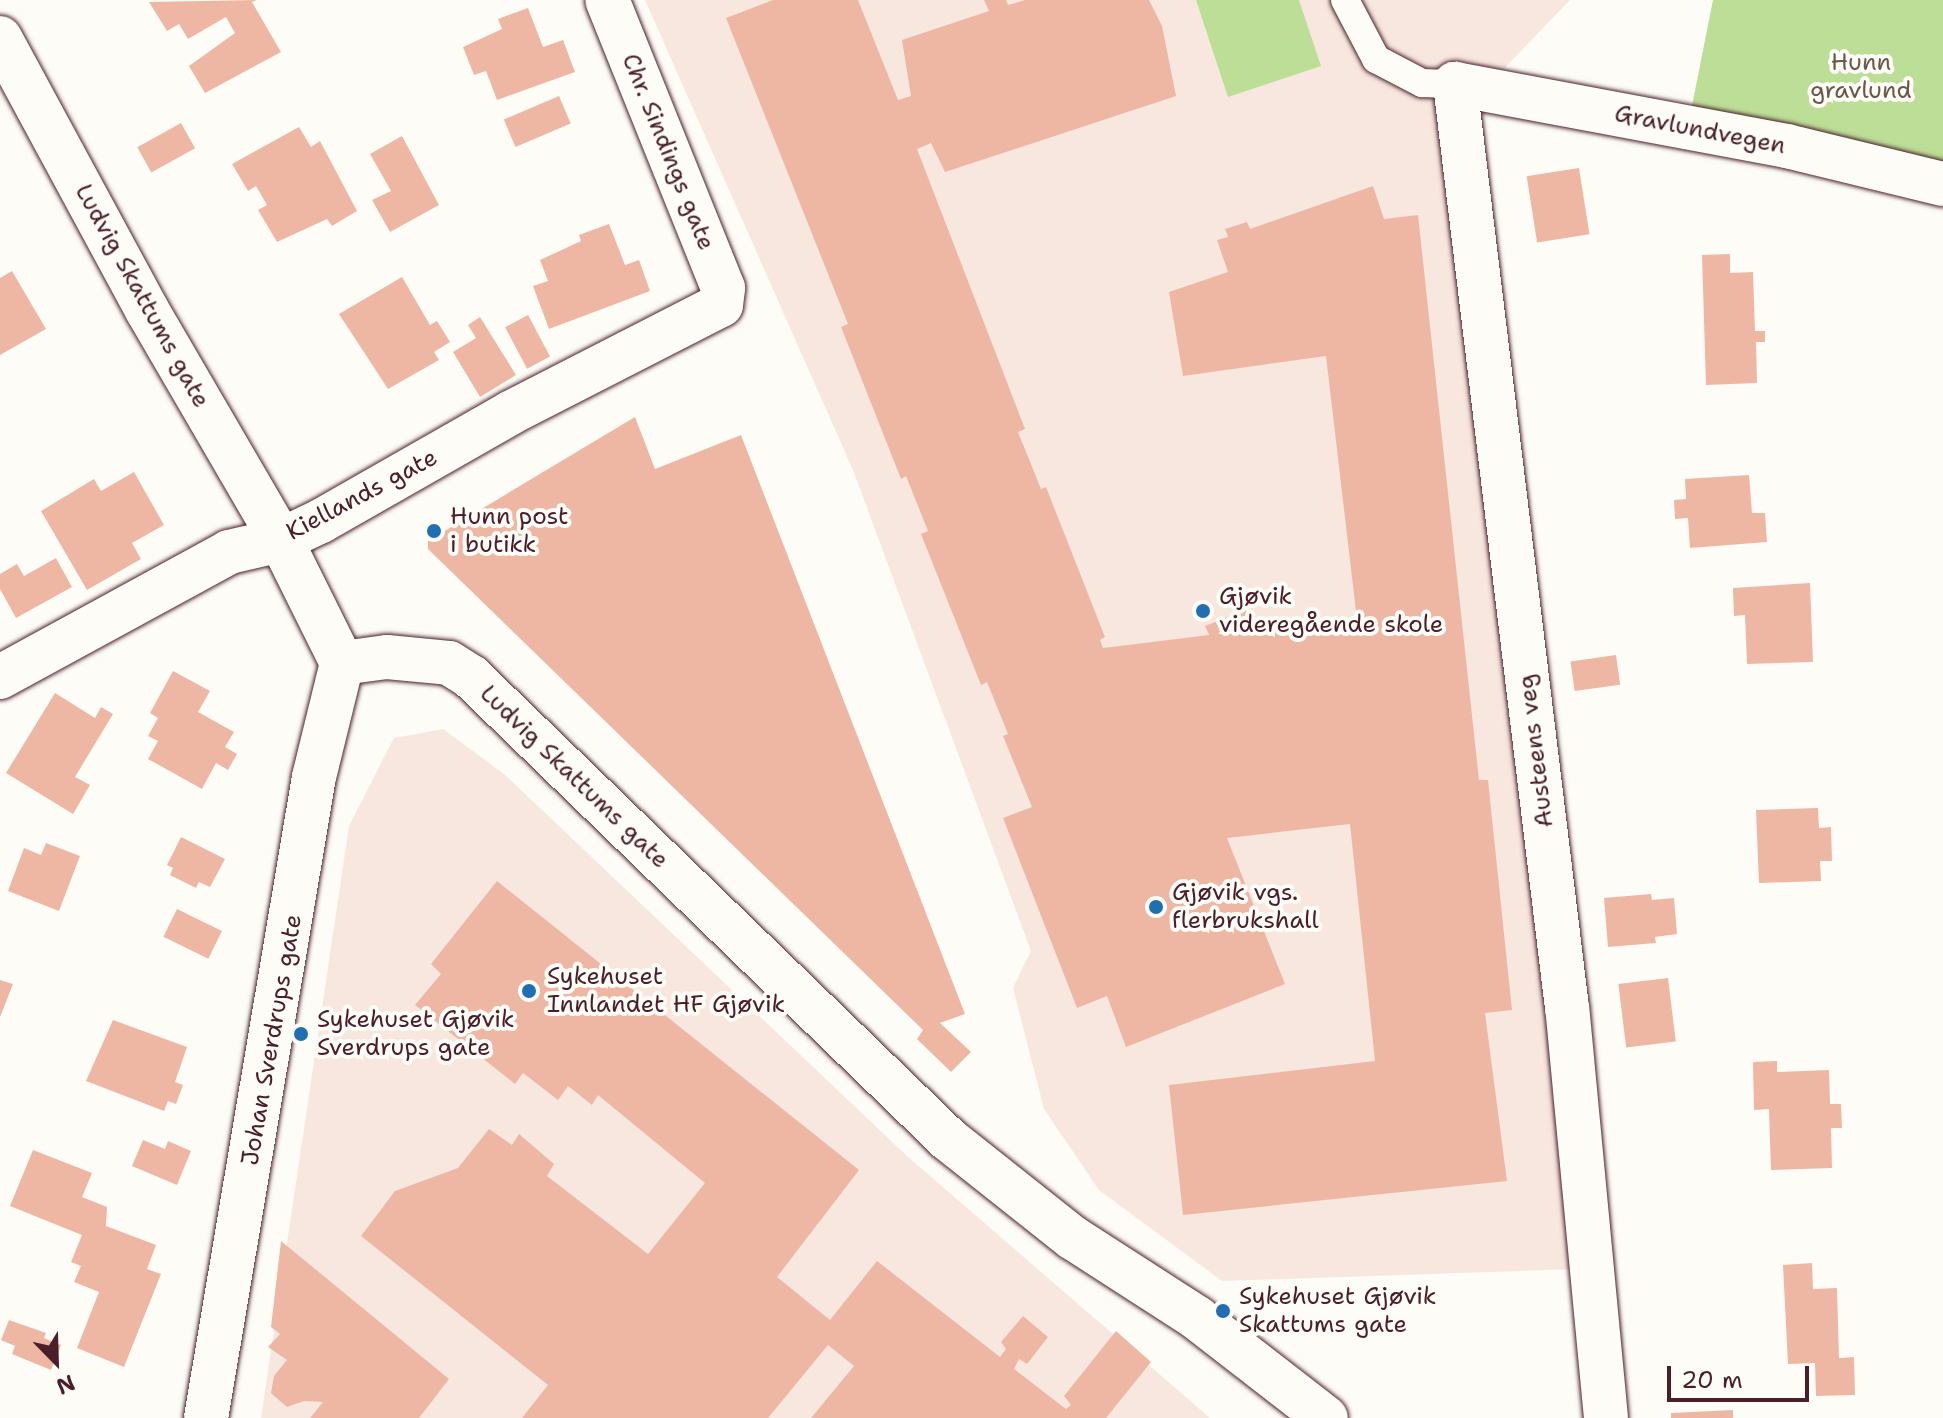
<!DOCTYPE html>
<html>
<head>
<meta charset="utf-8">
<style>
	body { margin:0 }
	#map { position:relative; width:1943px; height:1418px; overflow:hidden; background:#fdfcf7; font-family:"Shantell Sans",sans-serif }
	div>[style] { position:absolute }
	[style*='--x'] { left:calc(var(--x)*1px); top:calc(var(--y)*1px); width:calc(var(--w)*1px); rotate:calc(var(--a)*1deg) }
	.built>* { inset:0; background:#f8e7de }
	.green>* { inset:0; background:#bcde97 }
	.building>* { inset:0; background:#eeb7a4; transform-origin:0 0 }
	.roads { filter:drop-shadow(0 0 2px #4a1f2b) drop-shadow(0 0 2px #4a1f2b) }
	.lane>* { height:28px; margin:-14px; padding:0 14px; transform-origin:14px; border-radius:14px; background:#fdfcf7 }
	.street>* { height:44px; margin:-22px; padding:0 22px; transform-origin:22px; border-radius:22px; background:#fdfcf7 }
	.dots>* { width:22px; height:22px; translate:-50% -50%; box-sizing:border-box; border:4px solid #fdfcf7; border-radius:50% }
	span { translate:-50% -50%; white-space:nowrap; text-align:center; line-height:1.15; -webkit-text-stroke:8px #fdfcf7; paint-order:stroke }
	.park-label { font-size:24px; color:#6c584b }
	.street-label { font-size:24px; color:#4a1f2b }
	.poi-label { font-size:24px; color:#4a1f2b }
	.left { translate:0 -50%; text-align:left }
	.north { position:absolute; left:16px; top:1322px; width:80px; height:80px; -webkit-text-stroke:6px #fdfcf7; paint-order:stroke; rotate:157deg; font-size:22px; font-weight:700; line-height:32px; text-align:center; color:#4a1f2b }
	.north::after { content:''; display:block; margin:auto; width:28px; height:36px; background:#4a1f2b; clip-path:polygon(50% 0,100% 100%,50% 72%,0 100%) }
	.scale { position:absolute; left:1667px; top:1366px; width:142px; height:36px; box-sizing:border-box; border:4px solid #4a1f2b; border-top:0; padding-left:10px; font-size:24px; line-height:28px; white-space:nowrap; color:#4a1f2b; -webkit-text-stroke:6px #fdfcf7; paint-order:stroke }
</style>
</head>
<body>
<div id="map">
	<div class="built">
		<i style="clip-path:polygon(645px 0,1570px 0,1443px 132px,1577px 1269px,1222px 1281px,1099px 1190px,1044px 1109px,1013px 988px,1031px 951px,853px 470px)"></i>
		<i style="clip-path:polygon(443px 729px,504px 774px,908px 1157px,1210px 1418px,261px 1418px,349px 826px,394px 738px)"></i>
	</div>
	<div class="green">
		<i style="clip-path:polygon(1196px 0,1299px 0,1321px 66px,1228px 97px)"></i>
		<i style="clip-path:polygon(1713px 0,1943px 0,1943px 171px,1689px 121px)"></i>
	</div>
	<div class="building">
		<i style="clip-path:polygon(257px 0,252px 2px,281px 52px,205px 93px,189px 66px,235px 33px,226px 17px,188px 39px,179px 24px,167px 31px,149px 2px)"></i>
		<i style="clip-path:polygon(773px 0,858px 0,898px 100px,911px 96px,902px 40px,989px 11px,984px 0,1006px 0,1008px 5px,1025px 0,1149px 0,1162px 26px,1176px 96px,945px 172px,931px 143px,917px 149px,1025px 429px,1018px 432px,1041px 489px,1046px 487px,1105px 637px,1100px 640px,1103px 648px,1209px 635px,1205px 626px,1245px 610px,1254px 631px,1357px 620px,1326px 356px,1183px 376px,1169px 292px,1228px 272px,1217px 240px,1228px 237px,1225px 229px,1247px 222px,1250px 229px,1373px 186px,1384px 219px,1418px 215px,1479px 780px,1488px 780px,1512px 1010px,1485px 1013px,1507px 1181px,1183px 1215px,1169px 1085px,1375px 1061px,1350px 824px,1227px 838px,1285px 984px,1126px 1047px,1107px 996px,1077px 1008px,1003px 818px,1032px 807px,1003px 736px,1008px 734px,987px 682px,981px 685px,921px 534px,928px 531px,906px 476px,901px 479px,841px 327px,848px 324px,726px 18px)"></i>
		<i style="clip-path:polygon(528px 8px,543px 47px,563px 40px,575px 72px,497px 100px,486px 71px,474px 75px,463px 47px,502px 29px,498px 19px)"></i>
		<i style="left:559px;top:96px;width:30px;height:60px;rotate:67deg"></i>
		<i style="left:181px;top:123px;width:29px;height:50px;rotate:61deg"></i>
		<i style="clip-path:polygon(299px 127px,311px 147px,320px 141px,357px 211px,332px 226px,327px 219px,277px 242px,258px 210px,267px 205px,256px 186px,248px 191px,232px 164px)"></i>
		<i style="clip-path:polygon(402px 136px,439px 205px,390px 232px,372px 200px,391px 191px,370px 154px)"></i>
		<i style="left:1579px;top:168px;width:67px;height:53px;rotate:81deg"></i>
		<i style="clip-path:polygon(609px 224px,625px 265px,639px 260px,650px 291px,549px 329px,533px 286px,548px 281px,540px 260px,581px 241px,579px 235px)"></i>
		<i style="clip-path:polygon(1730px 254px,1730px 273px,1753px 272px,1755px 331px,1765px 331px,1765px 342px,1756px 342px,1757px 383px,1706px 385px,1702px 255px)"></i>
		<i style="clip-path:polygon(12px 271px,46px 329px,0 355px,0 278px)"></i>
		<i style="clip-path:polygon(402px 277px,430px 325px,437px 321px,450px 342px,434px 352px,439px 360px,388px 389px,339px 314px)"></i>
		<i style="left:528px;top:315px;width:47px;height:26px;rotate:62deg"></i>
		<i style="clip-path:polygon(480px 317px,516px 375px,480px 397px,453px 352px,476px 338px,468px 325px)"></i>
		<i style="clip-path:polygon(635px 417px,655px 469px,741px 435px,965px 1014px,940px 1023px,971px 1052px,951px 1072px,917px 1039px,923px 1030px,428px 549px,428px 541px)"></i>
		<i style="clip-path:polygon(134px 472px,164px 525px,132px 543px,141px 559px,87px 590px,41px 511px,94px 479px,101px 491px)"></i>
		<i style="clip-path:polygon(1749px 475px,1752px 513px,1765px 513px,1767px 542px,1690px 548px,1688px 518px,1675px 519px,1674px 500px,1686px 499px,1685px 479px)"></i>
		<i style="clip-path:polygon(56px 558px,72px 587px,16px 618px,0 589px,0 574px,17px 564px,24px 576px)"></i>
		<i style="clip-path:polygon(1810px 583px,1813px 662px,1747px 664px,1745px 615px,1734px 616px,1733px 588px)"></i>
		<i style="left:1616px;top:655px;width:30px;height:46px;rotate:82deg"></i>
		<i style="clip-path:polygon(173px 671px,210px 691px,198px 712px,234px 732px,225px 747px,237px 754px,228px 770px,216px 763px,202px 789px,148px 759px,158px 741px,148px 736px,158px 718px,150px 713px)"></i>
		<i style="clip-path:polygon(55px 693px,95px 718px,101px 707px,113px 714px,75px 777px,90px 785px,73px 814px,6px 773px)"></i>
		<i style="clip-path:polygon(1818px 808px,1819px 828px,1831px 827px,1832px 861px,1820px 861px,1821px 881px,1759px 883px,1756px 810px)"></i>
		<i style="clip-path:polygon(181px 837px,225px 859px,210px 887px,199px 882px,196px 888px,170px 875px,173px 868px,167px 865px)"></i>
		<i style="clip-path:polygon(46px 843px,80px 856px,59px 911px,8px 891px,24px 848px,41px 855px)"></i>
		<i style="clip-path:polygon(497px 881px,859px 1170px,777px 1277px,830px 1320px,877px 1261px,1000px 1357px,1006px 1349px,1001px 1342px,1023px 1316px,1048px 1337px,1027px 1364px,1019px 1359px,1014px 1369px,1066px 1409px,1071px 1405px,1064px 1396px,1116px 1331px,1151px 1362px,1106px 1418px,811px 1418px,854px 1366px,828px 1345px,768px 1418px,522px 1418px,548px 1385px,361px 1236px,395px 1191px,458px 1168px,489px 1129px,512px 1145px,519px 1134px,554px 1164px,547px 1176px,648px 1254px,705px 1183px,598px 1095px,592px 1105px,568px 1086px,558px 1100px,523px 1073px,515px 1084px,415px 1005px,441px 974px,431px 964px)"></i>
		<i style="clip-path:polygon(1651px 894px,1652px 900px,1674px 898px,1677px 934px,1655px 937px,1656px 943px,1608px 947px,1604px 898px)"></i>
		<i style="left:177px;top:909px;width:50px;height:31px;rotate:26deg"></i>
		<i style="left:1668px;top:978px;width:64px;height:50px;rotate:83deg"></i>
		<i style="clip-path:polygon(0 980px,13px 984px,0 1017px)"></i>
		<i style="clip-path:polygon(113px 1020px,187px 1047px,175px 1082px,183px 1085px,176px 1104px,168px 1101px,164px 1111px,86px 1081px)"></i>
		<i style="clip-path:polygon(1777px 1061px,1777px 1072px,1829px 1070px,1830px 1104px,1841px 1104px,1842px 1128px,1831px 1128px,1832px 1168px,1771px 1170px,1769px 1109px,1754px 1110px,1753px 1062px)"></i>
		<i style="clip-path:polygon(143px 1140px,165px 1149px,168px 1141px,191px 1151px,177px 1185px,132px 1166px)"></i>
		<i style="clip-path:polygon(33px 1150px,92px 1173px,82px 1197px,107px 1207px,106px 1226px,156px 1245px,147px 1269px,161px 1274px,124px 1367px,77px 1348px,99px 1292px,74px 1282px,81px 1266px,71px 1262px,82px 1235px,10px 1206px)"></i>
		<i style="clip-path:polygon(281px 1241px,449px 1379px,419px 1418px,310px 1418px,323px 1402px,304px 1401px,287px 1407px,271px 1393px,274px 1376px,287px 1360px,268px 1347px,280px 1334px,271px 1327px)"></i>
		<i style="clip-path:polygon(1812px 1263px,1813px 1289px,1837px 1288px,1839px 1358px,1854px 1357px,1855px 1395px,1816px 1396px,1815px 1363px,1788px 1364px,1783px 1265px)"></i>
		<i style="clip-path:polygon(9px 1320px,46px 1333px,44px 1338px,61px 1345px,51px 1370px,12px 1354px,15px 1346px,1px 1340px)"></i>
		<i style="clip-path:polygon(1733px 1410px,1733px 1418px,1671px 1418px,1671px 1413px)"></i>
	</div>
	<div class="roads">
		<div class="lane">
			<i style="--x:1345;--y:0;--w:67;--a:62.3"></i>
			<i style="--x:1376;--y:59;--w:52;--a:27.6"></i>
			<i style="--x:1422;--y:83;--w:33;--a:2"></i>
		</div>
		<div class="street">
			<i style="--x:0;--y:38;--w:309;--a:61.6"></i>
			<i style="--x:147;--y:310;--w:266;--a:59.8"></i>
			<i style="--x:281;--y:540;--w:137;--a:63.6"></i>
			<i style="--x:342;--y:663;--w:45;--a:-7.6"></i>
			<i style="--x:387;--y:657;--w:62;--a:5.5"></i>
			<i style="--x:449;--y:663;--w:26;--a:32"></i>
			<i style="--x:471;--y:677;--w:664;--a:44.08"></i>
			<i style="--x:948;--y:1139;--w:159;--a:38.4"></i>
			<i style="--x:1073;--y:1238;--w:148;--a:32.8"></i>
			<i style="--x:1197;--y:1318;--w:163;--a:37.8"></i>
			<i style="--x:0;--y:677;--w:261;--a:-28.6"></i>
			<i style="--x:229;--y:552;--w:53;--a:-13"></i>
			<i style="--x:281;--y:540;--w:44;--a:-25.4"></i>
			<i style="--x:321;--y:521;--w:218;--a:-29.7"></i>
			<i style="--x:510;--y:413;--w:237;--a:-27.1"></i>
			<i style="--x:721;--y:305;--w:17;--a:-83"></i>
			<i style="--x:723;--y:288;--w:310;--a:-111.9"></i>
			<i style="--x:206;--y:1418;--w:650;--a:-80.44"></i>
			<i style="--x:314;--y:777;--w:117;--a:-76.2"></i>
			<i style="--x:1606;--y:1418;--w:412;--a:-95.4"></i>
			<i style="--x:1567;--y:1008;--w:931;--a:-96.91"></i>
			<i style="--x:1455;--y:84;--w:338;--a:10.6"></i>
			<i style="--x:1787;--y:146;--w:161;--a:13.7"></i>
		</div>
	</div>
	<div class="dots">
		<i style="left:434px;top:531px;background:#1f6fb2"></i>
		<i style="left:1203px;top:611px;background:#1f6fb2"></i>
		<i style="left:1156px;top:907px;background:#1f6fb2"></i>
		<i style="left:529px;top:991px;background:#1f6fb2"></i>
		<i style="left:301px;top:1034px;background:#1f6fb2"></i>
		<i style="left:1223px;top:1311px;background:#1f6fb2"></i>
	</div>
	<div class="park-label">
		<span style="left:1861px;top:77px">Hunn<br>gravlund</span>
	</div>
	<div class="street-label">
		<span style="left:1700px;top:130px;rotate:11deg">Gravlundvegen</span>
		<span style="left:668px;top:152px;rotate:68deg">Chr. Sindings gate</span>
		<span style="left:142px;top:296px;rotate:61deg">Ludvig Skattums gate</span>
		<span style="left:362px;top:495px;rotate:-28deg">Kiellands gate</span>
		<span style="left:1536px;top:751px;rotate:-97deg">Austeens veg</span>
		<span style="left:574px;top:777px;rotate:44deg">Ludvig Skattums gate</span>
		<span style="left:272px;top:1040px;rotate:-80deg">Johan Sverdrups gate</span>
	</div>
	<div class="poi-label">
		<span class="left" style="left:450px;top:531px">Hunn post<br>i butikk</span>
		<span class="left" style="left:1219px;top:611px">Gjøvik<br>videregående skole</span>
		<span class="left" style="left:1172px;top:907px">Gjøvik vgs.<br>flerbrukshall</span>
		<span class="left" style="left:547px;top:991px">Sykehuset<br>Innlandet HF Gjøvik</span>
		<span class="left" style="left:317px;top:1034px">Sykehuset Gjøvik<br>Sverdrups gate</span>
		<span class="left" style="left:1239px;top:1311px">Sykehuset Gjøvik<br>Skattums gate</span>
	</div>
	<div class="north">N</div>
	<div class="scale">20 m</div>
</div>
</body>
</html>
